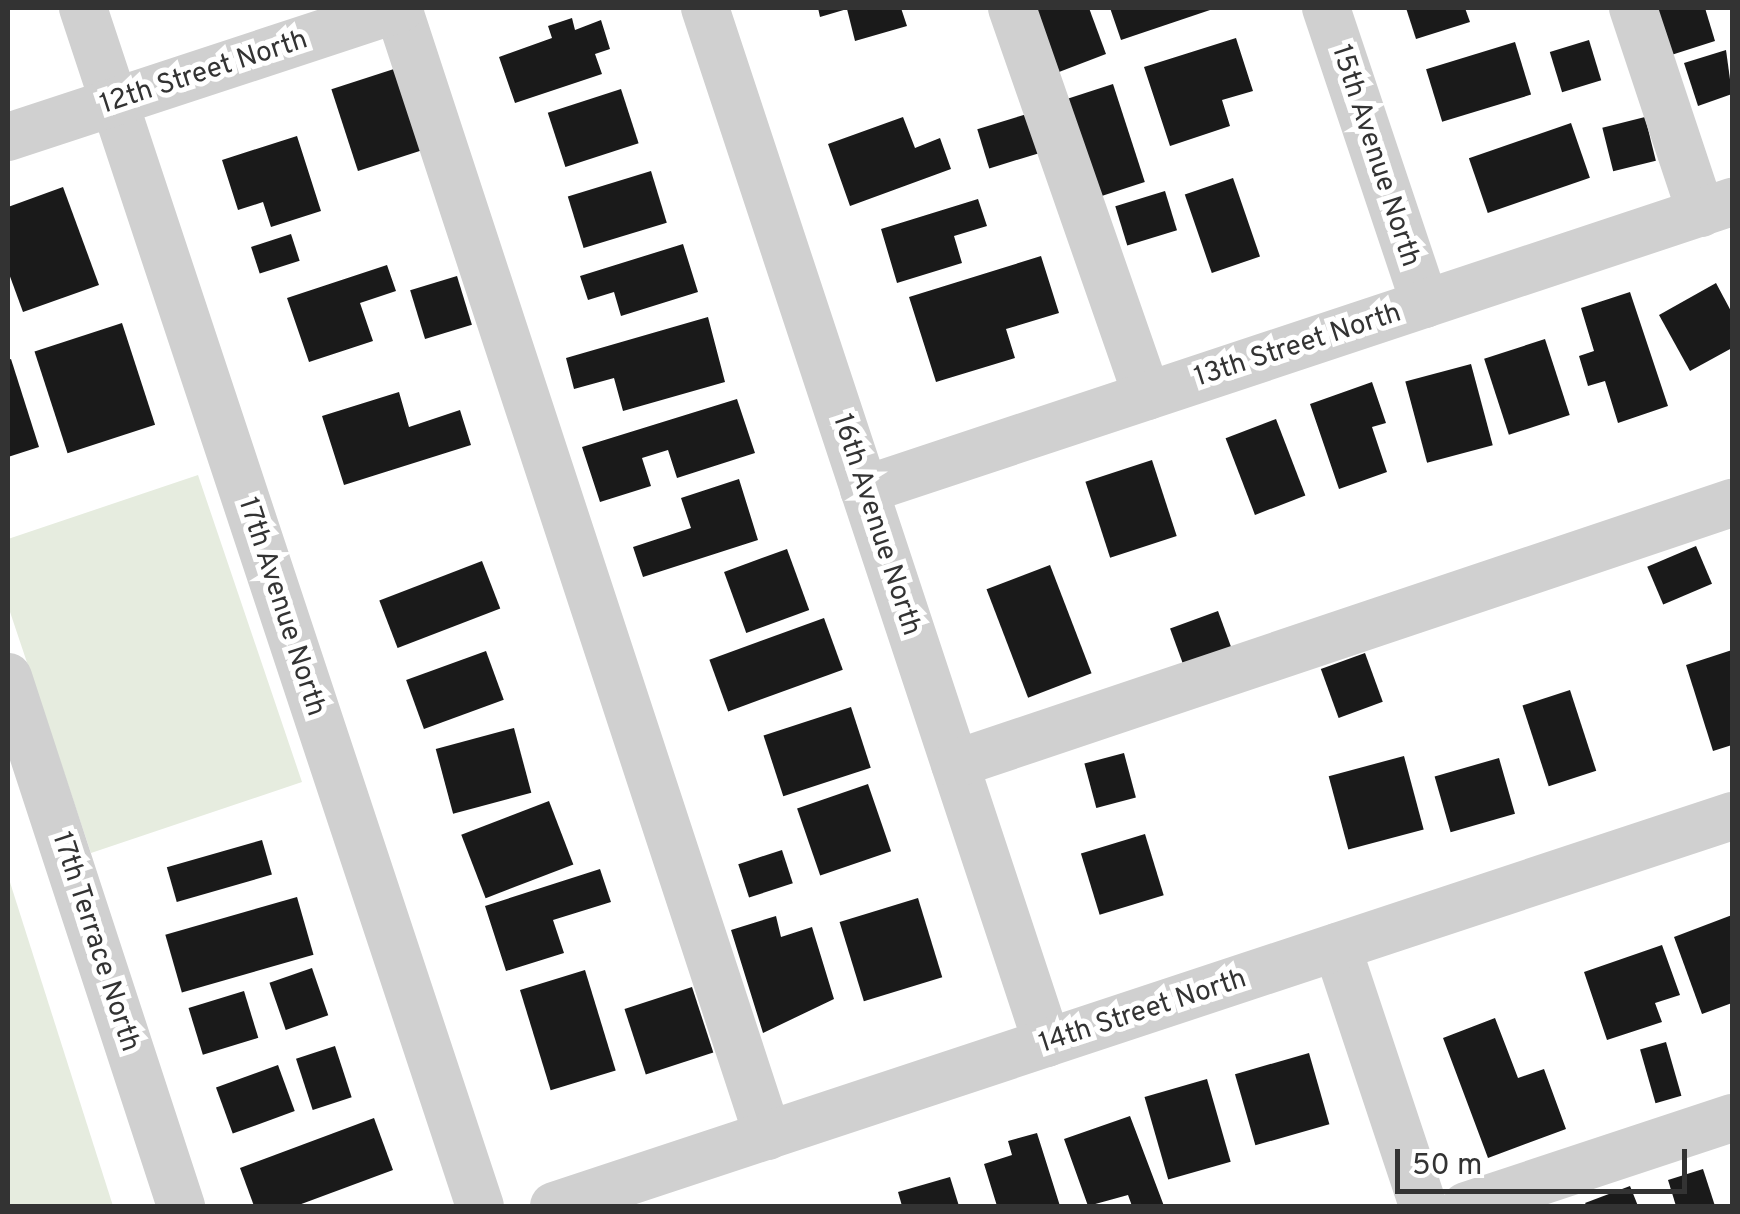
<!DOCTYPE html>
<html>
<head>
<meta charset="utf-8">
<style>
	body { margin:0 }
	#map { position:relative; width:1740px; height:1214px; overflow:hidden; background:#fff; font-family:Overpass,sans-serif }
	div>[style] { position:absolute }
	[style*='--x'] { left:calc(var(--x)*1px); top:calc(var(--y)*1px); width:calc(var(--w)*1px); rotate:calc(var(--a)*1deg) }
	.green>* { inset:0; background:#e6ecdf }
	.building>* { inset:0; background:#1a1a1a; transform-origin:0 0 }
	.minor>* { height:48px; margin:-24px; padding:0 24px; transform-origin:24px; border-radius:24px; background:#d0d0d0 }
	span { translate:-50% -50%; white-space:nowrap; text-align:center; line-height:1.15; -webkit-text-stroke:10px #fff; paint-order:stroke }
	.street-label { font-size:28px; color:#333 }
	.frame { position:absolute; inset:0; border:10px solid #333; pointer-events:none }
	.scale { position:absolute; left:1395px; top:1149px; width:292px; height:45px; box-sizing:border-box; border:5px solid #333; border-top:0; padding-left:12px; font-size:30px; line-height:35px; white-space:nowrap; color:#333; -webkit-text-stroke:8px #fff; paint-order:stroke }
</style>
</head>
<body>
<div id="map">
	<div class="green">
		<i style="clip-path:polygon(198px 475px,302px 782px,91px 853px,8px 606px,8px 539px)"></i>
		<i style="clip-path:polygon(8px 876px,113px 1206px,8px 1206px)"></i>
	</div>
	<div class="building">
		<i style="clip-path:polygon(818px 8px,901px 8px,907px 26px,855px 41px,847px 9px,820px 17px)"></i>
		<i style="clip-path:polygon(1035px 8px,1089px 8px,1106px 54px,1059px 72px)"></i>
		<i style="clip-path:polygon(1110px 8px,1216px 8px,1121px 40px)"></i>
		<i style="clip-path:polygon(1406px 8px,1465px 8px,1470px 22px,1416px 39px)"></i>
		<i style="clip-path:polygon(1650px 8px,1705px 8px,1715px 41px,1665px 57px)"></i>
		<i style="clip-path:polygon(572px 18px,575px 30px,601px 20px,610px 49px,595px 54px,602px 74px,515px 103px,499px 57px,552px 38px,548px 26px)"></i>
		<i style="clip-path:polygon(1236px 38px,1253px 91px,1222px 100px,1230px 126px,1170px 146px,1144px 67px)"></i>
		<i style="left:1589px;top:40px;width:42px;height:41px;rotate:73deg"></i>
		<i style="left:1515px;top:42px;width:55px;height:93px;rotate:73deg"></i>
		<i style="clip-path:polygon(1726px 50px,1732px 94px,1698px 106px,1684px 63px)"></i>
		<i style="left:397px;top:68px;width:86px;height:69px;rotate:72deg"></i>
		<i style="left:1113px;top:84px;width:103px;height:47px;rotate:72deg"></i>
		<i style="left:621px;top:89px;width:57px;height:77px;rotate:72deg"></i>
		<i style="left:1027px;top:114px;width:41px;height:52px;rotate:73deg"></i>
		<i style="clip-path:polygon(903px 117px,915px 148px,940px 138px,951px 169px,850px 206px,828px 144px)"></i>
		<i style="left:1645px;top:117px;width:45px;height:44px;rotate:76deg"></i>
		<i style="left:1571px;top:123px;width:58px;height:108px;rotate:71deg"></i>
		<i style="clip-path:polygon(297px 136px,321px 211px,271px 227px,263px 202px,238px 210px,222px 160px)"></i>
		<i style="left:651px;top:171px;width:54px;height:87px;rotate:73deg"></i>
		<i style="left:1233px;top:178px;width:83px;height:51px;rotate:71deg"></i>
		<i style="clip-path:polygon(63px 187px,99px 285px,23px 312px,8px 271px,8px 207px)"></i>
		<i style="left:1165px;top:191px;width:41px;height:52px;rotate:73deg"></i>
		<i style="clip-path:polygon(978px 199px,987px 226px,954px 236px,962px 263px,897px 283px,881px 229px)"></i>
		<i style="left:291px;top:234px;width:28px;height:42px;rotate:72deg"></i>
		<i style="clip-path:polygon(683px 244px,698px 292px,621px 316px,614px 292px,588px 300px,580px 276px)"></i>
		<i style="clip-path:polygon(1041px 256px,1059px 313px,1006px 329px,1015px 358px,936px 382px,909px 297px)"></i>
		<i style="clip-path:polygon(387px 265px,396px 291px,360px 303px,373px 341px,309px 362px,287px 298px)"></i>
		<i style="left:457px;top:276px;width:51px;height:49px;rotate:73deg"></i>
		<i style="clip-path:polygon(1716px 283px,1732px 313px,1732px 348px,1690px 371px,1659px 315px)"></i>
		<i style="clip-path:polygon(1630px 292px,1668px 406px,1618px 423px,1605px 381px,1588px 386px,1579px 356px,1594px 351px,1581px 308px)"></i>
		<i style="clip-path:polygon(708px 317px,725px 382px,623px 411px,614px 378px,574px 389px,566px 358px)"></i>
		<i style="left:122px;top:323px;width:107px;height:92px;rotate:72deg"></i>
		<i style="left:1545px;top:339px;width:80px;height:64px;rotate:72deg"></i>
		<i style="clip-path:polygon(11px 359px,39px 447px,8px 457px,8px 360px)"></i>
		<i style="left:1471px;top:364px;width:84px;height:68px;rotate:75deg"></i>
		<i style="clip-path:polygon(1372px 382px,1386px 423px,1372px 427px,1387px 472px,1339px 489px,1310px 404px)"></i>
		<i style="clip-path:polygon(399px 392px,409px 427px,460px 410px,471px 445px,344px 485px,322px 416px)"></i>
		<i style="clip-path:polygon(737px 399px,755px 453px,677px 478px,668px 450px,642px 458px,651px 486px,600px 502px,582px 447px)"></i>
		<i style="left:1276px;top:419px;width:82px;height:54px;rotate:69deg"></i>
		<i style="left:1152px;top:460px;width:80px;height:70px;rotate:72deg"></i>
		<i style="clip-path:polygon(739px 479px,758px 540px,643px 577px,633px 547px,691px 528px,681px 498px)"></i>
		<i style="left:1696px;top:546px;width:41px;height:53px;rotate:67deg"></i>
		<i style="left:787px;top:549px;width:65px;height:67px;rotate:70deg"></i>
		<i style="left:482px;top:561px;width:51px;height:110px;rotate:69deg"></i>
		<i style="left:1050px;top:565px;width:116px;height:68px;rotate:69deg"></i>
		<i style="left:1218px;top:611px;width:46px;height:51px;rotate:70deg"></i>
		<i style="left:824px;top:618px;width:55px;height:122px;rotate:70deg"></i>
		<i style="clip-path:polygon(1732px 650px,1732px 745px,1713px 751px,1686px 665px)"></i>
		<i style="left:486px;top:651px;width:52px;height:85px;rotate:70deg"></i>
		<i style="left:1365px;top:653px;width:52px;height:47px;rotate:70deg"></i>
		<i style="left:1570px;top:690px;width:85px;height:50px;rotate:72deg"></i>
		<i style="left:851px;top:707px;width:64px;height:92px;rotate:72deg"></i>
		<i style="left:514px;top:728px;width:67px;height:81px;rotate:75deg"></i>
		<i style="left:1124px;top:753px;width:46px;height:41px;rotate:75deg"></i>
		<i style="left:1404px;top:756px;width:76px;height:78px;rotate:75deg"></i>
		<i style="left:1499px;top:758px;width:58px;height:67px;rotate:74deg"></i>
		<i style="left:868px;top:784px;width:71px;height:75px;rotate:71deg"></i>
		<i style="left:549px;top:801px;width:68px;height:94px;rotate:69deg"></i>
		<i style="left:1145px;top:834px;width:64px;height:67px;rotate:73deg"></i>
		<i style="left:262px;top:840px;width:36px;height:99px;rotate:74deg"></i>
		<i style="left:782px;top:850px;width:35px;height:46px;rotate:72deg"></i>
		<i style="clip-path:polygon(600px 869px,611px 902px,553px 920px,564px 953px,506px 971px,485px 906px)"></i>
		<i style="left:297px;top:897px;width:60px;height:137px;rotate:74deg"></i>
		<i style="left:918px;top:898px;width:83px;height:82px;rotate:73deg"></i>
		<i style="clip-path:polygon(1732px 915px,1732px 1003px,1702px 1014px,1674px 937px)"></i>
		<i style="clip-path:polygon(776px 916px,781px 937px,812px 927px,834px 999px,763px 1033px,731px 930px)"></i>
		<i style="clip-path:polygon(1662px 945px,1680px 995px,1655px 1003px,1662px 1022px,1607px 1040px,1584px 972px)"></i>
		<i style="left:312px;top:968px;width:50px;height:45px;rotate:71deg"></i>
		<i style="left:585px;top:970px;width:105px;height:68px;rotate:73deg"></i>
		<i style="left:692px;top:987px;width:69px;height:71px;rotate:72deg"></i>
		<i style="left:244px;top:991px;width:49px;height:58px;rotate:73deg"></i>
		<i style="clip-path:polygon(1495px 1018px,1518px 1078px,1544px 1069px,1566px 1129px,1488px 1158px,1443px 1038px)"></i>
		<i style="left:1666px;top:1042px;width:56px;height:27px;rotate:74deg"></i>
		<i style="left:335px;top:1046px;width:54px;height:41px;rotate:72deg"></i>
		<i style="left:1309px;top:1053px;width:74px;height:77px;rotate:74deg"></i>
		<i style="left:278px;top:1065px;width:49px;height:66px;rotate:70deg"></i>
		<i style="left:1207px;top:1079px;width:86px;height:65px;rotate:74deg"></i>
		<i style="clip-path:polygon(1130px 1116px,1164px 1206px,1132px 1206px,1128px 1195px,1088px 1206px,1064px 1139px)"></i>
		<i style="clip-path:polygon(374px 1118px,393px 1170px,296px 1206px,254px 1206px,240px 1168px)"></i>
		<i style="clip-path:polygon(1037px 1133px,1060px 1206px,997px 1206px,984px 1164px,1012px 1155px,1008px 1141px)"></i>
		<i style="clip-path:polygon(1703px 1169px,1715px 1206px,1676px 1206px,1668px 1180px)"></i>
		<i style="clip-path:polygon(950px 1177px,959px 1206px,902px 1206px,898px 1192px)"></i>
		<i style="clip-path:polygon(1630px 1186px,1638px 1206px,1587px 1206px,1585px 1203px)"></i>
	</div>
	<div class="minor">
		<i style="--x:83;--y:8;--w:1262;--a:71.67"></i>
		<i style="--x:398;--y:8;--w:1187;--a:71.84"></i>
		<i style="--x:705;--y:8;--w:1090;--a:71.71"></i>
		<i style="--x:1012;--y:8;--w:411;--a:70.8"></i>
		<i style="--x:1326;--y:8;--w:312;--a:71.5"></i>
		<i style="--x:1633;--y:8;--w:216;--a:71.6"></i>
		<i style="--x:8;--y:137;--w:413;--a:-18.2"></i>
		<i style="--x:864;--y:490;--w:915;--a:-18.36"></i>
		<i style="--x:8;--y:677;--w:557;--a:71.89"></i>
		<i style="--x:955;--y:764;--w:820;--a:-18.57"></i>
		<i style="--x:1337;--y:947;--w:273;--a:71.6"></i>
		<i style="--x:554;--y:1206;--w:1241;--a:-18.32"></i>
		<i style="--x:1466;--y:1206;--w:280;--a:-18.3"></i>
	</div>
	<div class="street-label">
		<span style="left:204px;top:73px;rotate:-18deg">12th Street North</span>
		<span style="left:1375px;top:156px;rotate:72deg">15th Avenue North</span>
		<span style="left:1298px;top:346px;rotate:-18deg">13th Street North</span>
		<span style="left:876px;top:525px;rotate:72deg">16th Avenue North</span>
		<span style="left:281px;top:607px;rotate:72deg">17th Avenue North</span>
		<span style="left:95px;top:942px;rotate:72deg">17th Terrace North</span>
		<span style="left:1143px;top:1012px;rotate:-18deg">14th Street North</span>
	</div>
	<div class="frame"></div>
	<div class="scale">50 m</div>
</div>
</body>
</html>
